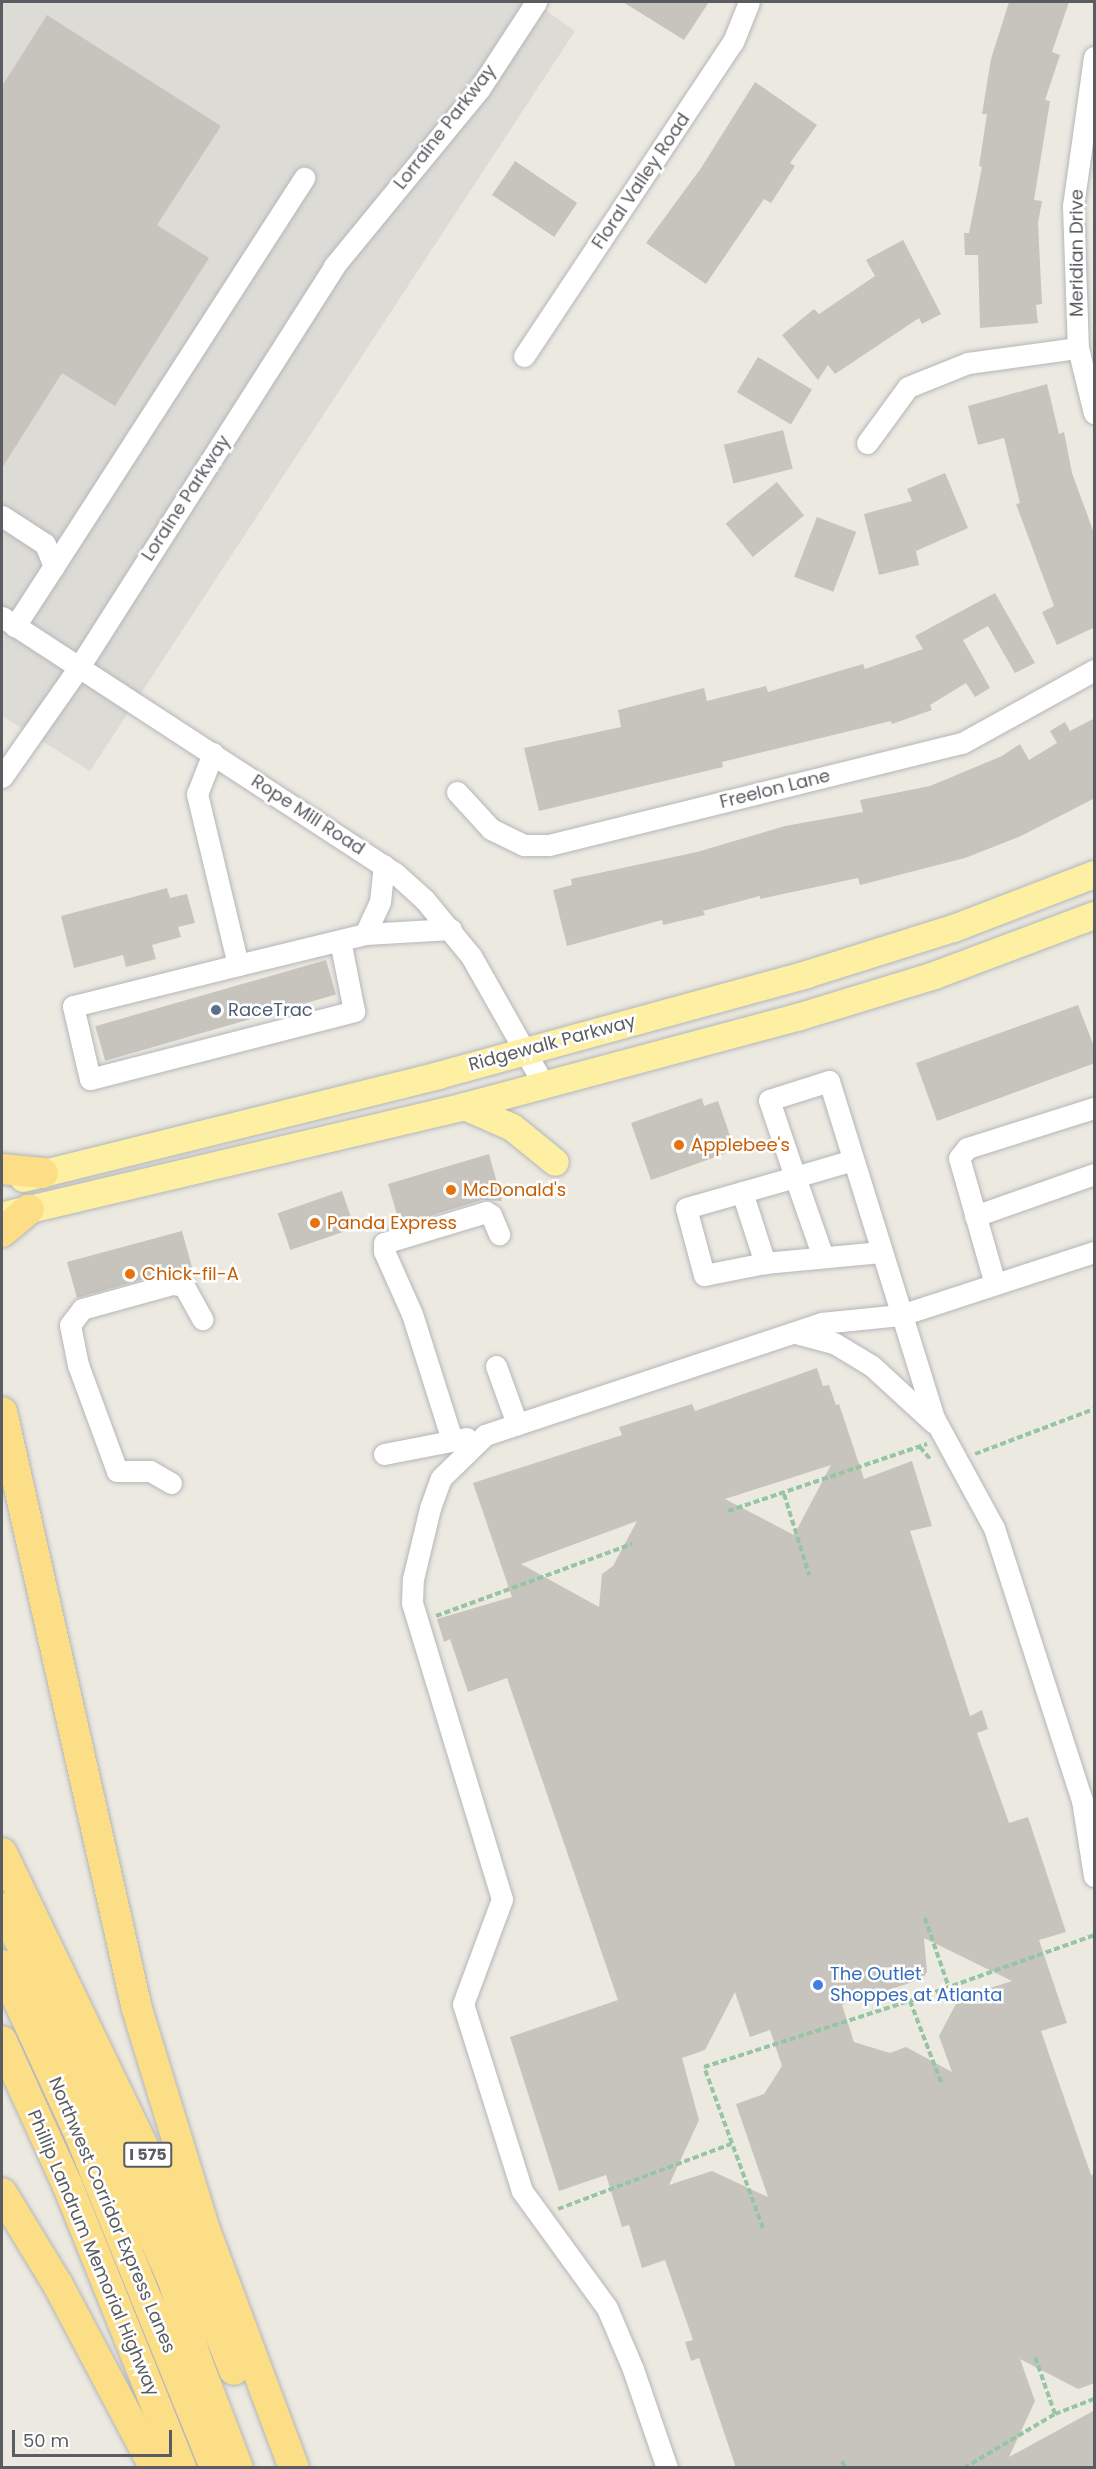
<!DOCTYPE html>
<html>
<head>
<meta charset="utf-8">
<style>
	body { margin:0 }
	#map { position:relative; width:1096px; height:2469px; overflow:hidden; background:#ece9e0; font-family:Poppins,sans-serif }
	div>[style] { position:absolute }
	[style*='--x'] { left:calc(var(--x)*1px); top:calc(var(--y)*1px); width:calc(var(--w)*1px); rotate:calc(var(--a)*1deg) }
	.industrial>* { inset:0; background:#dddbd5 }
	.building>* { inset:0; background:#c7c4bd; transform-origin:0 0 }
	.path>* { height:4px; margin-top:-2px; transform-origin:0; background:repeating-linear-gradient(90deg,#95c5a2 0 6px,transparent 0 9px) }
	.roads { filter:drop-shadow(0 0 2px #b3b6bb) drop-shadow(0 0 2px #b3b6bb) }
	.minor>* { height:21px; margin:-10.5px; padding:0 10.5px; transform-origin:10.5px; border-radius:10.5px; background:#fff }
	.major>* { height:27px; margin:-13.5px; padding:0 13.5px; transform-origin:13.5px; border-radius:13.5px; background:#fef0a2 }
	.highway>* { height:30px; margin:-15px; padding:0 15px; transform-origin:15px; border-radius:15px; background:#fcde87 }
	.dots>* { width:16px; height:16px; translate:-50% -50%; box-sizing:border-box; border:3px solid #fff; border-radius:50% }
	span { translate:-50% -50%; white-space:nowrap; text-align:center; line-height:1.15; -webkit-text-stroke:5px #fff; paint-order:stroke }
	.shield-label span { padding:2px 4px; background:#fff; border:2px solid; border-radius:4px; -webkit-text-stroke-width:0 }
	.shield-label { font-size:16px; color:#595c61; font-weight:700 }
	.street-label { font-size:18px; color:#595c61 }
	.service-label { font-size:18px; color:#4e5e75 }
	.left { translate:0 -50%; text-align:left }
	.food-label { font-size:18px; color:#c56008 }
	.shop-label { font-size:18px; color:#366cbe }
	.frame { position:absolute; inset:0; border:3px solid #595c61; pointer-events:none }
	.scale { position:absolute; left:12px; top:2430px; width:160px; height:27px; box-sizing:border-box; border:3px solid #595c61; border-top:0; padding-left:8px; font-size:18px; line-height:21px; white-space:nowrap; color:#595c61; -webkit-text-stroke:4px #fff; paint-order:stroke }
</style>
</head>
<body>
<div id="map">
	<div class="industrial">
		<i style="clip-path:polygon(2px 2px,534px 2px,575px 31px,90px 771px,2px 716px)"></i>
	</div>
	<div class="building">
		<i style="clip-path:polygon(623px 2px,709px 2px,684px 40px)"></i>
		<i style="clip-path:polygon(1009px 2px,1069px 2px,1052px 52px,1060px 55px,1045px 100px,1050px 101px,1034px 200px,1042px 201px,1038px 223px,1042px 304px,1036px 305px,1038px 323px,980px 328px,978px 255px,965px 255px,964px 233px,969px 233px,982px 167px,979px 166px,987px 114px,982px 114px,991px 59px)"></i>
		<i style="clip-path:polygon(47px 15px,221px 126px,157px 225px,209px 258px,115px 406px,62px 373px,2px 468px,2px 86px)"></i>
		<i style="clip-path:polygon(755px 82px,817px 125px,790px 163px,795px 166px,771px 203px,764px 199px,706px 284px,646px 243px,701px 168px)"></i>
		<i style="left:515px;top:161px;width:75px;height:41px;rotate:34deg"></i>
		<i style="clip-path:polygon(903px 240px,941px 314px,922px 324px,919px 318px,835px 374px,828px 365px,818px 380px,782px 335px,814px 309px,819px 314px,875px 276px,866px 260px)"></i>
		<i style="left:758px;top:357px;width:63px;height:41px;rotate:31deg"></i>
		<i style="clip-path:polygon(1047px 384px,1059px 434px,1064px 432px,1072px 473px,1095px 536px,1095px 627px,1057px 645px,1042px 612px,1054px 606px,1016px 504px,1020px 503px,1004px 438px,978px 445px,968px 406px)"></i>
		<i style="left:783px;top:430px;width:40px;height:61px;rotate:76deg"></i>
		<i style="clip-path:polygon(945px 473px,968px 528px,916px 551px,919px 565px,879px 575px,864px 514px,912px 501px,907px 489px)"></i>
		<i style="left:777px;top:482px;width:43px;height:66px;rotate:51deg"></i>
		<i style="left:817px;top:517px;width:42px;height:64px;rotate:21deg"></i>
		<i style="clip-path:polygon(995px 593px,1035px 663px,1015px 673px,988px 626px,963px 640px,990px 688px,975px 697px,966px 683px,930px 705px,932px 710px,892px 724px,891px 721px,722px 762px,723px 767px,539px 811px,524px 748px,621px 727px,618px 710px,704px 688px,707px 701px,766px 686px,768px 692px,863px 664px,865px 669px,923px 649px,915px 636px)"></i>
		<i style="clip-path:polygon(1095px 718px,1095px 798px,1021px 836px,965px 858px,860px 885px,858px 878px,760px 899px,760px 896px,703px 911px,705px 915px,663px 925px,662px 920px,567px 946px,553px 890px,572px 885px,571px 879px,697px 852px,785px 826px,863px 812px,860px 800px,930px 786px,1002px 756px,1020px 744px,1029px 760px,1057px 743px,1050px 731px,1065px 722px,1070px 731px)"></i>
		<i style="clip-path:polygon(167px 888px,170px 898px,187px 894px,195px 923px,178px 927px,181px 937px,152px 945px,156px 959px,126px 967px,123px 955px,74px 968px,61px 916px)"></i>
		<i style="left:326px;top:960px;width:36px;height:240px;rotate:74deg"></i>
		<i style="clip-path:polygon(1078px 1005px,1095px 1049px,1095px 1063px,937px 1121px,916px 1063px)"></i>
		<i style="clip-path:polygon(702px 1098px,704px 1106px,718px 1101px,735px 1150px,651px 1180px,631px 1123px)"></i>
		<i style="clip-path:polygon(489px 1154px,502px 1201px,482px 1200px,400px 1225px,388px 1184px)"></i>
		<i style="left:342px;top:1191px;width:39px;height:68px;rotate:71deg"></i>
		<i style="clip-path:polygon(182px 1231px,193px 1271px,169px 1272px,77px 1298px,67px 1262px)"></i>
		<i style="clip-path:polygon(evenodd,817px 1368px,823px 1386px,829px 1385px,836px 1405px,839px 1404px,864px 1479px,912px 1461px,932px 1526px,910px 1531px,970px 1716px,982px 1710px,988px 1729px,977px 1733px,1009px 1823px,1028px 1817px,1066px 1932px,1039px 1940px,1067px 2023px,1041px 2031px,1091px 2175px,1095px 2174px,1095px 2383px,1078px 2389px,1020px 2359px,1035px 2401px,1009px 2457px,1095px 2410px,1095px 2468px,736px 2468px,699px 2358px,691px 2361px,685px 2342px,693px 2340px,665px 2260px,642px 2268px,629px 2225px,622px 2227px,606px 2175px,559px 2191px,510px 2037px,618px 2000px,507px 1678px,468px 1692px,450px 1639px,444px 1642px,437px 1619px,512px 1597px,473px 1483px,622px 1435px,619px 1427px,692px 1404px,695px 1411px,817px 1368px,831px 1465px,794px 1535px,725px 1499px,831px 1465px,817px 1368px,637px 1521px,613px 1566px,602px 1574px,599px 1607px,521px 1564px,637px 1521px,817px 1368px,924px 1938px,1012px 1981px,959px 1998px,939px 2036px,952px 2072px,906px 2047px,890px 2053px,854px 2042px,842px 2005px,922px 1979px,927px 1972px,924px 1938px,817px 1368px,735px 1992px,750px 2037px,770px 2030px,782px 2066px,764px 2094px,736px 2104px,768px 2197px,712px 2171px,669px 2185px,699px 2120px,682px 2058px,705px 2050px,735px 1992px)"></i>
	</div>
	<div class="path">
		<i style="--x:920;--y:1447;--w:17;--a:50"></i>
		<i style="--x:975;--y:1454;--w:127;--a:-20.7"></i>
		<i style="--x:784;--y:1494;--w:85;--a:72.8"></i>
		<i style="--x:728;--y:1511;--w:210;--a:-18.6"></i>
		<i style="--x:436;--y:1616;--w:209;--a:-20.2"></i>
		<i style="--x:925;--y:1918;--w:71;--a:71.1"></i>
		<i style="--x:910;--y:2001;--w:90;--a:69.1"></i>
		<i style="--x:558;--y:2209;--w:185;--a:-20.6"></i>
		<i style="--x:763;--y:2228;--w:171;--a:-110.1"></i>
		<i style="--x:704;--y:2067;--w:216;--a:-17.8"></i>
		<i style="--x:910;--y:2001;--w:195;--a:-19.7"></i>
		<i style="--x:1055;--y:2414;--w:42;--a:-21"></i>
		<i style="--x:842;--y:2461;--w:8;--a:67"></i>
		<i style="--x:964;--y:2468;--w:106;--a:-30.7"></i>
		<i style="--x:1055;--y:2414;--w:60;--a:-109.3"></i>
	</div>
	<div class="roads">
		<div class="minor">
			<i style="--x:1094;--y:57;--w:150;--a:98"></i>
			<i style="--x:1073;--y:206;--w:142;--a:88"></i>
			<i style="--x:1078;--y:348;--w:67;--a:76.2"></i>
			<i style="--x:524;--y:356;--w:377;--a:-56.4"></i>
			<i style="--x:733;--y:42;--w:43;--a:-68.2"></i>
			<i style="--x:867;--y:443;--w:69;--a:-53.8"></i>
			<i style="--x:908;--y:387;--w:65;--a:-21.8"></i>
			<i style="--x:968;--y:363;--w:111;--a:-7.8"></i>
			<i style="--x:2;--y:516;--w:51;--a:33.1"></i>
			<i style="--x:45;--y:544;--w:24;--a:68"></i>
			<i style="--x:54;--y:566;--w:72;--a:123"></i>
			<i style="--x:54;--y:566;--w:462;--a:-57.2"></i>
			<i style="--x:2;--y:617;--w:469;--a:33.1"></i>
			<i style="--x:395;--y:873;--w:39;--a:42"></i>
			<i style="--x:424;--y:899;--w:74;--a:50.5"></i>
			<i style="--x:471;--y:956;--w:148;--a:60.5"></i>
			<i style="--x:213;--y:753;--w:44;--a:111.3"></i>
			<i style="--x:197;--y:794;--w:176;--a:76.5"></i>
			<i style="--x:238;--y:965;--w:131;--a:-13.7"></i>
			<i style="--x:365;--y:934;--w:86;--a:-3.3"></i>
			<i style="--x:2;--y:777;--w:134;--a:-55"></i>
			<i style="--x:79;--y:667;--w:475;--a:-57.5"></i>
			<i style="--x:334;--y:266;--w:230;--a:-50.6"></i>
			<i style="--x:480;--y:88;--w:103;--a:-56.9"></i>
			<i style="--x:457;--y:792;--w:50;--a:47.4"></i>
			<i style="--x:491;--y:829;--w:37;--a:26"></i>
			<i style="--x:524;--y:845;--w:25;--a:0"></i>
			<i style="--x:549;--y:845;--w:425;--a:-13.9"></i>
			<i style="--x:962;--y:743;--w:151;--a:-28.9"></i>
			<i style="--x:365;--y:934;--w:35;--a:-65"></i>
			<i style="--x:380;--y:902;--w:37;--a:-84"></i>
			<i style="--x:238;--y:965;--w:170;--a:166"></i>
			<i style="--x:73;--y:1006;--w:75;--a:76.9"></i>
			<i style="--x:90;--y:1079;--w:273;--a:-14.4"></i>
			<i style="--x:354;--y:1011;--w:72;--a:-101.2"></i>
			<i style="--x:742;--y:1192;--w:75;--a:72.1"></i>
			<i style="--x:975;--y:1216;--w:126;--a:-19.4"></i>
			<i style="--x:881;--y:1252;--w:117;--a:174.6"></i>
			<i style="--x:765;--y:1263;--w:62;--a:168.9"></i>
			<i style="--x:704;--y:1275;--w:69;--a:-105"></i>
			<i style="--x:686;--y:1208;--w:113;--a:-15.9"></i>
			<i style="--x:795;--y:1177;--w:81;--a:-108.7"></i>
			<i style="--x:769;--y:1100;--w:63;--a:-17.6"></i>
			<i style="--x:829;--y:1081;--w:353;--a:72.7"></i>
			<i style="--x:934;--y:1418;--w:125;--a:61.4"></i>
			<i style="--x:994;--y:1528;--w:286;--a:72.1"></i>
			<i style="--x:1082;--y:1800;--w:77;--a:81"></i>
			<i style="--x:823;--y:1257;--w:85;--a:-109.3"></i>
			<i style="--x:795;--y:1177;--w:60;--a:-16.3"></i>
			<i style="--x:995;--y:1284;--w:131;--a:-105.9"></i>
			<i style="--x:959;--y:1158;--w:13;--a:-51"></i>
			<i style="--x:967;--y:1148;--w:133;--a:-17.5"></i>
			<i style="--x:796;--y:1333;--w:39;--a:15"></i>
			<i style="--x:834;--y:1343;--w:44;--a:31.2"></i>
			<i style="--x:872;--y:1366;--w:84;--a:42.6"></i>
			<i style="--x:496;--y:1366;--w:62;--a:70.1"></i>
			<i style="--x:452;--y:1440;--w:132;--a:-107.6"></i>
			<i style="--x:412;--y:1314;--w:69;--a:-114"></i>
			<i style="--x:384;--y:1251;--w:8;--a:-90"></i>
			<i style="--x:384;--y:1243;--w:107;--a:-16.9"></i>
			<i style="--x:486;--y:1212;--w:6;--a:31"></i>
			<i style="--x:491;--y:1215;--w:21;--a:67"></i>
			<i style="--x:384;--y:1454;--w:84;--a:-11"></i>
			<i style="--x:171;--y:1483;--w:24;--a:-150"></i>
			<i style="--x:150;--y:1471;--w:33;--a:180"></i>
			<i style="--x:117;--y:1471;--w:113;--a:-110.2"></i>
			<i style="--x:78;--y:1365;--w:41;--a:-101.3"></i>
			<i style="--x:70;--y:1325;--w:20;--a:-53"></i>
			<i style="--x:82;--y:1309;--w:93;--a:-15.5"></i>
			<i style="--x:172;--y:1284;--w:12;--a:9"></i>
			<i style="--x:184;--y:1286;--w:38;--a:61"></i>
			<i style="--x:667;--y:2468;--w:105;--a:-109"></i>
			<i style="--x:633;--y:2369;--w:66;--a:-113.1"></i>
			<i style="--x:607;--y:2308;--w:145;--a:-126"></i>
			<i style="--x:522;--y:2191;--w:196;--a:-107.5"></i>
			<i style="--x:463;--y:2004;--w:112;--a:-69.6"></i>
			<i style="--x:502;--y:1899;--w:309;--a:-106.9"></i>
			<i style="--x:412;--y:1603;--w:24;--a:-88"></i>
			<i style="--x:413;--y:1579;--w:73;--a:-76.5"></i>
			<i style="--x:430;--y:1508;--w:32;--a:-70"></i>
			<i style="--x:441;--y:1478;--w:62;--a:-44.3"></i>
			<i style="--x:485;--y:1435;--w:354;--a:-18.4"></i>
			<i style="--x:821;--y:1323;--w:80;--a:-5.7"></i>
			<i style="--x:901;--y:1315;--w:203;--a:-18.1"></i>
		</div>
		<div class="major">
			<i style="--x:464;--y:1106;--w:52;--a:23.6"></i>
			<i style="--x:512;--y:1127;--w:55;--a:39.1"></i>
			<i style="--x:23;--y:1178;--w:428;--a:-13.9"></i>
			<i style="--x:438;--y:1075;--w:382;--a:-15.3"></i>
			<i style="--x:806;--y:974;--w:154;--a:-17.4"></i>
			<i style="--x:953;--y:928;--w:151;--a:-21"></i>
			<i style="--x:8;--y:1214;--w:469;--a:-13.3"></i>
			<i style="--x:464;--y:1106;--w:345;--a:-15"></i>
			<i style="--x:797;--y:1017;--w:143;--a:-17"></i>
			<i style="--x:934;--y:975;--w:171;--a:-20.6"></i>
		</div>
		<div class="highway">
			<i style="--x:2;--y:1169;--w:41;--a:5.6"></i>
			<i style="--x:2;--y:1232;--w:35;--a:-40"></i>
			<i style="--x:2;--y:1412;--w:612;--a:77.26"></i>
			<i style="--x:137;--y:2009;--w:231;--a:72.9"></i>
			<i style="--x:205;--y:2230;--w:254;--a:69.5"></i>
			<i style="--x:2;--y:1853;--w:372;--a:64.3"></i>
			<i style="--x:163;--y:2188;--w:195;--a:68.7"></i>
			<i style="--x:2;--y:1908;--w:77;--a:62.1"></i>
			<i style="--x:38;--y:1976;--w:333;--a:66.1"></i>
			<i style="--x:173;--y:2280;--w:81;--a:73.6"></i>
			<i style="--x:196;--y:2358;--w:118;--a:69.1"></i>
			<i style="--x:2;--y:1965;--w:187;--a:65.4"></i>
			<i style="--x:80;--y:2135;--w:359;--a:67.9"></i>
			<i style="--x:2;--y:2041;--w:157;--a:65.6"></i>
			<i style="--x:67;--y:2184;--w:306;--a:68.1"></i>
			<i style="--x:2;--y:2193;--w:108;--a:58.7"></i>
			<i style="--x:58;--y:2285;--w:207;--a:62.1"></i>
		</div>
	</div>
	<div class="dots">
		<i style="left:216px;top:1010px;background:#5c6f8a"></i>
		<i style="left:679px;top:1145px;background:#e8710a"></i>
		<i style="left:451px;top:1190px;background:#e8710a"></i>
		<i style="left:315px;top:1223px;background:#e8710a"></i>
		<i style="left:130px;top:1274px;background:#e8710a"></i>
		<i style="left:818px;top:1985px;background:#3f7fe0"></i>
	</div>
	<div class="shield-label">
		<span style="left:148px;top:2155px">I 575</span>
	</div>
	<div class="street-label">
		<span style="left:445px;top:127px;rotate:-52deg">Lorraine Parkway</span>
		<span style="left:641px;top:181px;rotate:-56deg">Floral Valley Road</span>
		<span style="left:1077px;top:253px;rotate:-90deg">Meridian Drive</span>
		<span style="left:186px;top:498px;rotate:-57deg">Loraine Parkway</span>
		<span style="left:775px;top:789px;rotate:-14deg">Freelon Lane</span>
		<span style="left:308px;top:815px;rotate:33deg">Rope Mill Road</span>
		<span style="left:552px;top:1043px;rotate:-15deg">Ridgewalk Parkway</span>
		<span style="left:112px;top:2215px;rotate:67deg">Northwest Corridor Express Lanes</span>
		<span style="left:93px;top:2253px;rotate:67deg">Phillip Landrum Memorial Highway</span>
	</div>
	<div class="service-label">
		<span class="left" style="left:228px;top:1010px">RaceTrac</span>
	</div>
	<div class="food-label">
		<span class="left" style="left:691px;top:1145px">Applebee's</span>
		<span class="left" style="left:463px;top:1190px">McDonald's</span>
		<span class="left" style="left:327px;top:1223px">Panda Express</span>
		<span class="left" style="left:142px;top:1274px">Chick-fil-A</span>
	</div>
	<div class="shop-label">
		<span class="left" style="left:830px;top:1985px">The Outlet<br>Shoppes at Atlanta</span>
	</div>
	<div class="frame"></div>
	<div class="scale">50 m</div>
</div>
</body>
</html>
